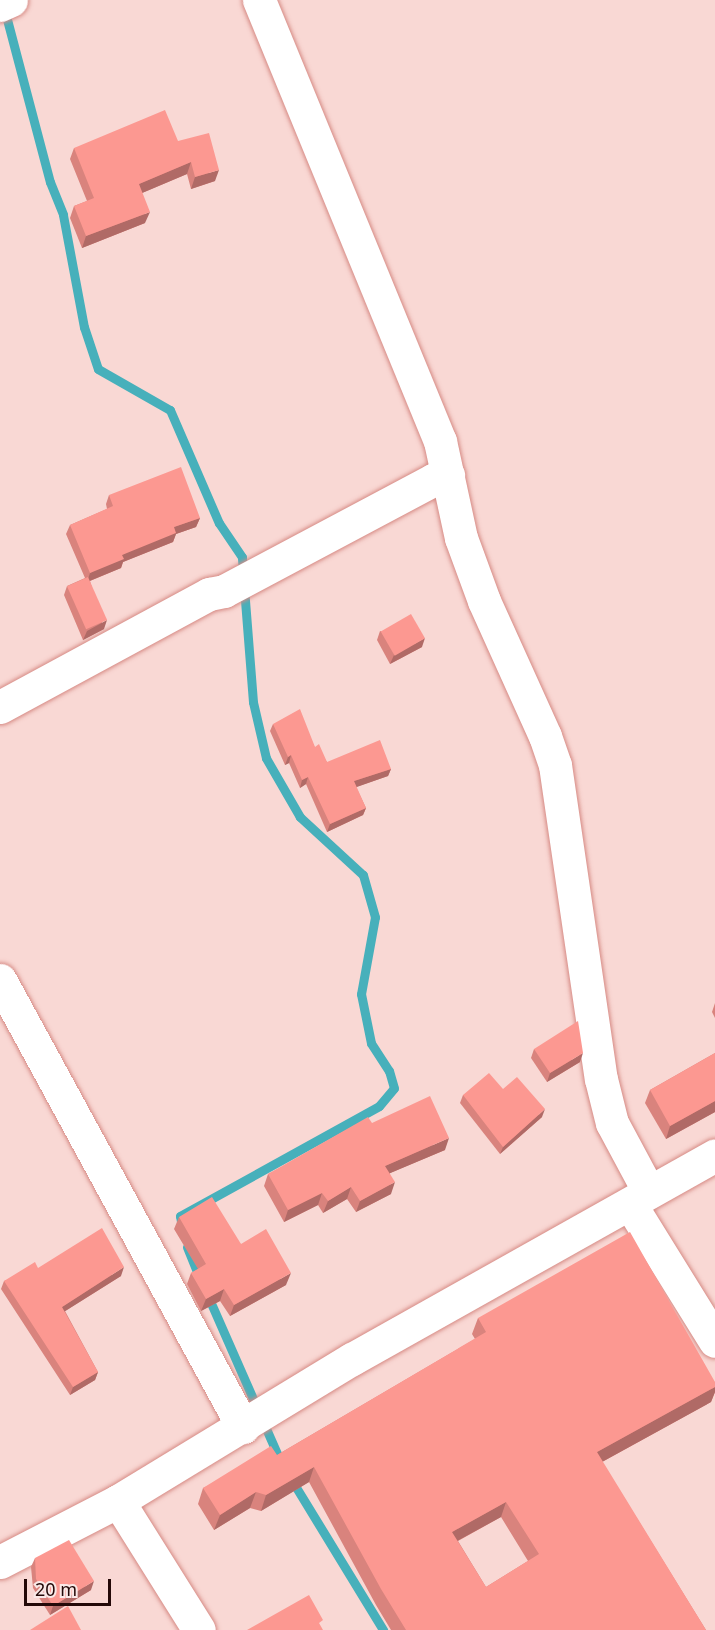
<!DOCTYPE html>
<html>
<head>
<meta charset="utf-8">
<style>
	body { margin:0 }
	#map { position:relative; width:715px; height:1630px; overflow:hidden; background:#f9d8d4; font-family:"Noto Sans",sans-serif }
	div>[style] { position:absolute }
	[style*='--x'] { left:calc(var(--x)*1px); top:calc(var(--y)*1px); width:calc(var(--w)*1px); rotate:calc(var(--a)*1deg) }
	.stream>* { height:9px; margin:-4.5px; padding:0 4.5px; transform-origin:4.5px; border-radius:4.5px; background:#47b0bb }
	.roads { filter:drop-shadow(0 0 2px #d68a84) drop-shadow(0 0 2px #d68a84) }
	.minor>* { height:33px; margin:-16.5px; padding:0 16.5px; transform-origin:16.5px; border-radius:16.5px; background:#fff }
	.wall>* { inset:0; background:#d9837d }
	.shaded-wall>* { inset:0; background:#b06a66 }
	.building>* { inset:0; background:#fc9891; transform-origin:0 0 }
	span { translate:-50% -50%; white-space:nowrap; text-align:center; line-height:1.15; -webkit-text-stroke:4.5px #fae9e7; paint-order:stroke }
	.scale { position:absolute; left:24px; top:1579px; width:87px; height:27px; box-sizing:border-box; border:3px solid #240908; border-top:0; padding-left:8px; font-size:18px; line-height:21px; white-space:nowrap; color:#240908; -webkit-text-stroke:4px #fae9e7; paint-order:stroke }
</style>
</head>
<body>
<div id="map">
	<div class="stream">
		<i style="--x:4;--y:8;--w:180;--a:75.2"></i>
		<i style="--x:50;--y:182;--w:35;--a:68"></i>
		<i style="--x:63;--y:215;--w:114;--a:79.4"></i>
		<i style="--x:84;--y:327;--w:44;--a:71.6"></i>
		<i style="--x:98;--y:369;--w:83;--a:29.7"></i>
		<i style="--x:170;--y:410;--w:123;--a:66.6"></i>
		<i style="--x:219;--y:523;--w:41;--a:55.9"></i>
		<i style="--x:242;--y:557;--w:17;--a:87"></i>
		<i style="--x:182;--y:1228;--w:12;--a:-99"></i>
		<i style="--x:180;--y:1216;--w:227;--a:-28.9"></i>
		<i style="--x:379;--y:1106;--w:23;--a:-50"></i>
		<i style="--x:394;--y:1088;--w:18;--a:-106"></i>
		<i style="--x:389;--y:1071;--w:33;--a:-123"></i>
		<i style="--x:371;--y:1043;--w:50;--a:-101.5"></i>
		<i style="--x:361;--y:994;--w:78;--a:-79.7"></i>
		<i style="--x:375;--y:917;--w:44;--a:-105.9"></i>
		<i style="--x:363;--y:875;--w:86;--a:-137.4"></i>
		<i style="--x:300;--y:817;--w:68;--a:-120"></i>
		<i style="--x:266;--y:758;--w:57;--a:-103.1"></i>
		<i style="--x:253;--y:702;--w:115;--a:-94.5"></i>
		<i style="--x:187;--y:1247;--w:37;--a:68"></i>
		<i style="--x:207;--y:1294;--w:187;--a:66.3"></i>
		<i style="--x:291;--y:1479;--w:177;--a:58.6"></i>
	</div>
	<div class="roads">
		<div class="minor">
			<i style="--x:259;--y:0;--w:477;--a:67.7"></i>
			<i style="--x:440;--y:441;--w:99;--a:77.8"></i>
			<i style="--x:461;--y:538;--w:67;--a:69.9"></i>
			<i style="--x:484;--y:601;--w:148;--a:65.7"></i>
			<i style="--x:545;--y:736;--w:31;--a:71"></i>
			<i style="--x:555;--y:765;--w:317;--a:81.7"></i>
			<i style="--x:601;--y:1079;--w:45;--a:76"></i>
			<i style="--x:612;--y:1123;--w:78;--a:61.8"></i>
			<i style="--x:0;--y:5;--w:12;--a:-24"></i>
			<i style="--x:0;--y:707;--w:238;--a:-28.4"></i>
			<i style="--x:209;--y:594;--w:15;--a:-11"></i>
			<i style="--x:224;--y:591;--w:237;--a:-28"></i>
			<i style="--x:433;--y:480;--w:16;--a:-18"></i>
			<i style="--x:0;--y:980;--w:509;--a:61.47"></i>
			<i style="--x:630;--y:1204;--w:161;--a:58.2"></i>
			<i style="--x:118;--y:1501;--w:152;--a:57.9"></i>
			<i style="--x:0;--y:1562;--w:133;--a:-27.3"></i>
			<i style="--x:118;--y:1501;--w:274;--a:-31.3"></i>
			<i style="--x:352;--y:1359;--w:416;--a:-29.3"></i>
		</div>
	</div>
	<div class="wall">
		<i style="clip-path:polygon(178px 141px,215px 181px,191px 189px,187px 174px,142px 193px,145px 223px,82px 248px,70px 218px,74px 206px,87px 201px,70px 159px,74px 148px)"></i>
		<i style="clip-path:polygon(109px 495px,200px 518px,196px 527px,176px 534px,173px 542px,123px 562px,121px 568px,90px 581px,104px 629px,83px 640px,64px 595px,67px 586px,85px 578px,66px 534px,70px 525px,107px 509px,106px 504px)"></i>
		<i style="clip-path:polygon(380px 631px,422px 647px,390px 664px,377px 640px)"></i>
		<i style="clip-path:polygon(273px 724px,315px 747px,327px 762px,391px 769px,388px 776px,356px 787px,366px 808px,363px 815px,327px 832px,306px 784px,300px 788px,289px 763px,285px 765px,270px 731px)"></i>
		<i style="clip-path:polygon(715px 1003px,715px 1018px,712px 1012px)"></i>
		<i style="clip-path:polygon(534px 1049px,580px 1062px,547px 1082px,531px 1058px)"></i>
		<i style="clip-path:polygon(715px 1053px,715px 1112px,666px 1139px,645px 1103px,650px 1090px)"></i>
		<i style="clip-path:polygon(503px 1089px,542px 1117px,500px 1154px,460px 1103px,463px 1095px)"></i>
		<i style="clip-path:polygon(372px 1123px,445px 1150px,390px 1173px,391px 1194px,356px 1212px,347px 1199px,323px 1213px,318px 1205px,284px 1222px,264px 1186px,268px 1174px)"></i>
		<i style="clip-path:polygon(179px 1217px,241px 1244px,286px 1285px,230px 1316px,220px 1301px,201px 1311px,187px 1284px,191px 1273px,198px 1269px,174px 1229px)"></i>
		<i style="clip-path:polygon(38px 1268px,121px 1276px,65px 1311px,98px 1372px,95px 1380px,70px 1395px,1px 1289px,4px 1281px)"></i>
		<i style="clip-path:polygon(evenodd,478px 1318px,715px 1382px,715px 1392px,711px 1402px,602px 1462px,706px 1630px,391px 1630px,376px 1605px,309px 1482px,261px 1511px,250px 1508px,214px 1530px,198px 1504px,203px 1488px,277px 1455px,475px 1339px,472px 1334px,478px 1318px,501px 1517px,528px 1561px,486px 1587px,458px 1541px,501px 1517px)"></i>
		<i style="clip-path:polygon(35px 1558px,91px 1590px,50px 1615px,33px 1588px,31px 1567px)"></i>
	</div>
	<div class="shaded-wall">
		<i style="clip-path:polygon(191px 162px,187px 174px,135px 196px,139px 184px)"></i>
		<i style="clip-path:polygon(219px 170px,215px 181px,191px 189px,195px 177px)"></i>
		<i style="clip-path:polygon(150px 212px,145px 223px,82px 248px,86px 236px)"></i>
		<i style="clip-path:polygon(200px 518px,196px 527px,176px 534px,173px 542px,123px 562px,121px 568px,87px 582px,90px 573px,122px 555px,174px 527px)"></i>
		<i style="clip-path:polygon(107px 620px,104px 629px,83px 640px,87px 631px)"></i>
		<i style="clip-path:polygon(425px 638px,422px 647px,390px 664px,394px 655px)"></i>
		<i style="clip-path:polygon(291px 755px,289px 763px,285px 765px,288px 757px)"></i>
		<i style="clip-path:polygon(391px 769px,388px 776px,351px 789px,354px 781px)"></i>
		<i style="clip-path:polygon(308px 777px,306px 784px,300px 788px,302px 780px)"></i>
		<i style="clip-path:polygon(366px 808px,363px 815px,327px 832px,330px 824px)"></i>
		<i style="clip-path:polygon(583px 1053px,580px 1062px,547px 1082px,550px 1073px)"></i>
		<i style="clip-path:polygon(715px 1101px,715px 1112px,666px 1139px,670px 1126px)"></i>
		<i style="clip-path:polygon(545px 1109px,542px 1117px,500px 1154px,503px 1147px)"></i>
		<i style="clip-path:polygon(449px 1138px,445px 1150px,381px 1177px,385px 1166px)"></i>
		<i style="clip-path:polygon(395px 1182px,391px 1194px,356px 1212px,360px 1201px)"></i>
		<i style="clip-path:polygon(351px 1187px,347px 1199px,323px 1213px,328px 1201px)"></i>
		<i style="clip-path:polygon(322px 1193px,318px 1205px,284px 1222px,288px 1210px)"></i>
		<i style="clip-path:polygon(124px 1267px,121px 1276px,59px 1315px,62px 1307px)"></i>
		<i style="clip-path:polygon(291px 1273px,286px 1285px,230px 1316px,234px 1305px)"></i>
		<i style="clip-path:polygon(224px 1289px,220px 1301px,201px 1311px,206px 1299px)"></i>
		<i style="clip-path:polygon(98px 1372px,95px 1380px,70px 1395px,73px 1387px)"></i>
		<i style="clip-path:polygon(715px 1387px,715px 1392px,711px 1402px,591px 1468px,597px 1452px)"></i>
		<i style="clip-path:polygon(314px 1467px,309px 1482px,261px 1511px,266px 1495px)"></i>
		<i style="clip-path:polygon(256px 1492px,250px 1508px,214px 1530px,220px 1515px)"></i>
		<i style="clip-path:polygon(506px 1502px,501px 1517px,446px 1547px,452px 1532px)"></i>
		<i style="clip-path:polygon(94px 1581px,91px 1590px,50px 1615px,53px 1606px)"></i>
	</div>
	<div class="building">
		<i style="clip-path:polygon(165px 110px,178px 141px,209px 133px,219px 170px,195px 177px,191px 162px,139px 184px,150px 212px,86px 236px,74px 206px,94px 198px,74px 148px)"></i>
		<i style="clip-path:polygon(181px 467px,200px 518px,174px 527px,176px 533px,122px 555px,124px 559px,90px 573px,70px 525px,113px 506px,109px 495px)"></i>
		<i style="left:88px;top:577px;width:47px;height:23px;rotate:66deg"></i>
		<i style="left:411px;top:614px;width:28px;height:35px;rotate:60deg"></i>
		<i style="clip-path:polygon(300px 709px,315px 747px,319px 744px,327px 762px,380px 740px,391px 769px,354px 781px,366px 808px,330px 824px,308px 777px,302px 780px,291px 755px,288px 757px,273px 724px)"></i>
		<i style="clip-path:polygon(578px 1021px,583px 1053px,550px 1073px,534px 1049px)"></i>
		<i style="clip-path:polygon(715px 1053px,715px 1101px,670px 1126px,650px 1090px)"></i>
		<i style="clip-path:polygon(489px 1073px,503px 1089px,517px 1077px,545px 1109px,503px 1147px,463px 1095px)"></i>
		<i style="clip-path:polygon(430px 1096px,449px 1138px,385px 1166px,395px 1182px,360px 1201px,351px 1187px,328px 1201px,322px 1193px,288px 1210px,268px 1174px,368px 1117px,372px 1123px)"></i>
		<i style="clip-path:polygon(212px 1197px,241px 1244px,266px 1229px,291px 1273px,234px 1305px,224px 1289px,206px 1299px,191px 1273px,206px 1264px,179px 1217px)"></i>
		<i style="clip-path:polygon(102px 1228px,124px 1267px,62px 1307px,98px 1372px,73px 1387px,4px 1281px,35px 1262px,38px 1268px)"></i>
		<i style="clip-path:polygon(evenodd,630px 1232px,715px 1382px,715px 1387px,597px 1452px,706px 1630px,406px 1630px,381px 1589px,314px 1467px,266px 1495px,256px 1492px,220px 1515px,203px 1488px,271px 1446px,277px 1455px,486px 1332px,478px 1318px,630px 1232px,506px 1502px,539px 1554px,486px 1587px,452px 1532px,506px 1502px)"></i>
		<i style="clip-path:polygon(69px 1540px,94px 1581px,53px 1606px,36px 1579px,35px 1558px)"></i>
		<i style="clip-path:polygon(309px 1595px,323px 1620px,319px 1623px,323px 1630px,247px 1630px)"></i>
		<i style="clip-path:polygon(68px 1606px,81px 1630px,30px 1630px)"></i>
	</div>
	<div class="scale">20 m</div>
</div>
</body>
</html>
